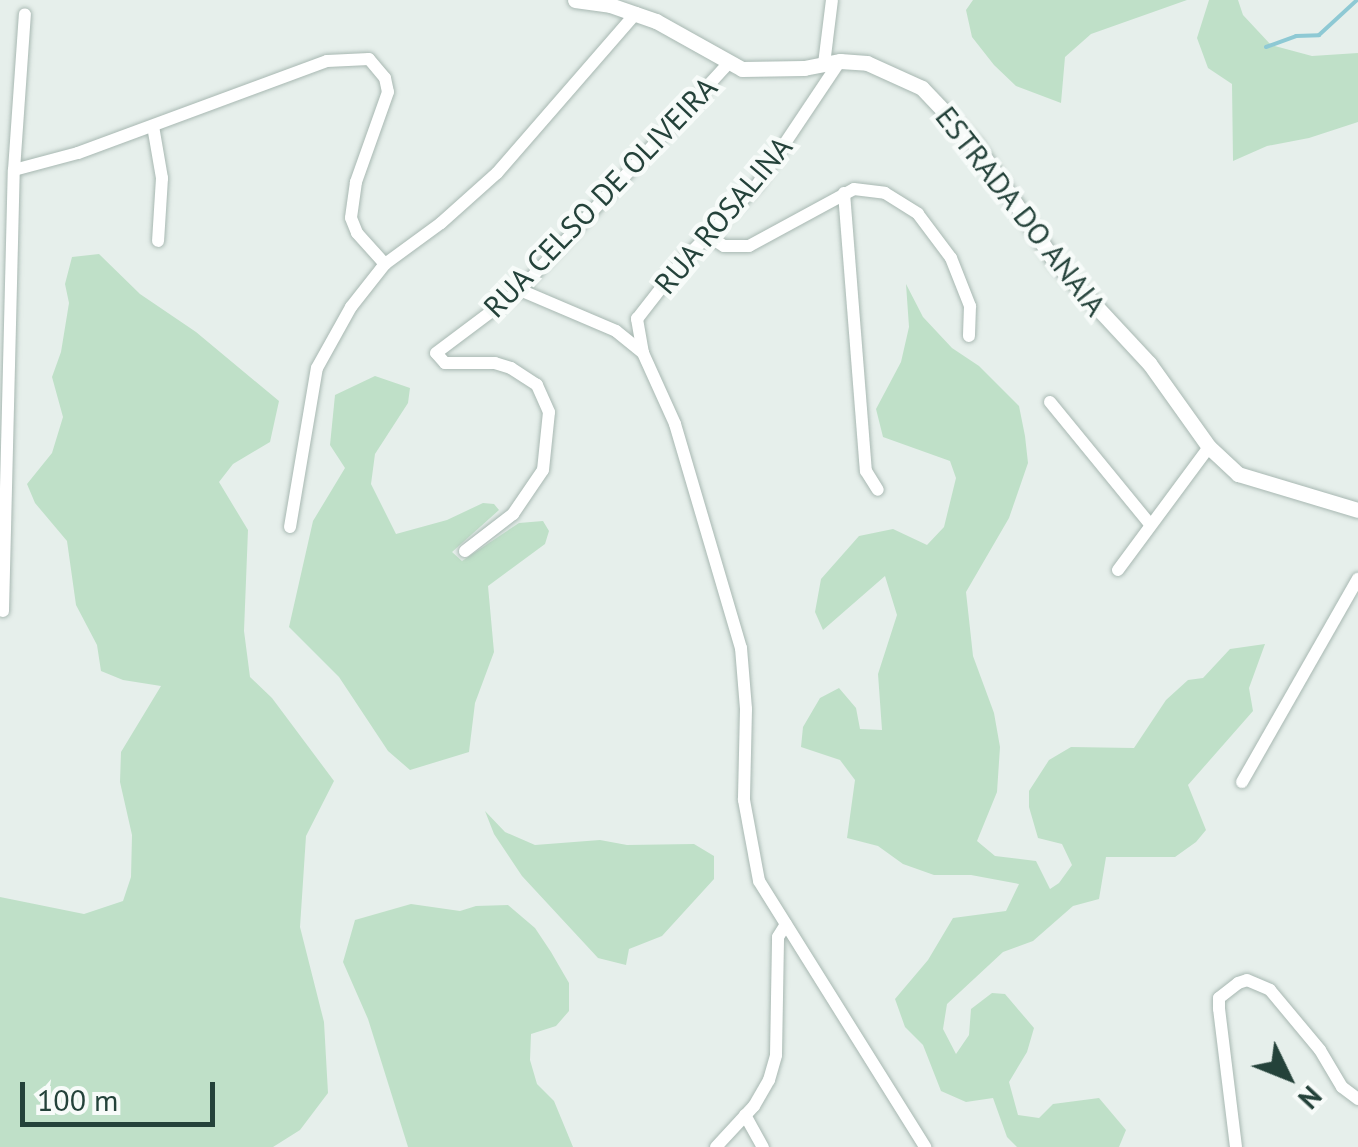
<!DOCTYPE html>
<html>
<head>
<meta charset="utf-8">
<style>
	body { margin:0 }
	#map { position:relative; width:1358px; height:1147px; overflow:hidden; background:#e6efeb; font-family:"PT Sans",sans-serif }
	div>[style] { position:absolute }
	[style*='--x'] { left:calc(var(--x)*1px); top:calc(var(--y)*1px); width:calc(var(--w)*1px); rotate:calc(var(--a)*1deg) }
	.green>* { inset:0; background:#bfe0c8 }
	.stream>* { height:4px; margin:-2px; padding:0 2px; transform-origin:2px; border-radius:2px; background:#8ec9d4 }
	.roads { filter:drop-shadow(0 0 2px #a8b8b2) drop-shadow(0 0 2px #a8b8b2) }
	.minor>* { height:12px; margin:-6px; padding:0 6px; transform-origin:6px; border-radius:6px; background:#fff }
	.tertiary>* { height:15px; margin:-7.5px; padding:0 7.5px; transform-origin:7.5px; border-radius:7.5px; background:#fff }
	span { translate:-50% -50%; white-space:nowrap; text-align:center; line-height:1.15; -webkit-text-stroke:9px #f7fbf9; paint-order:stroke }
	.street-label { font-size:30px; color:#24423a }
	.north { position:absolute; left:1238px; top:1027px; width:100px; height:100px; -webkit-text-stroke:8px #f7fbf9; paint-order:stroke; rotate:133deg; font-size:28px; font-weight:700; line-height:40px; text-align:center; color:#24423a }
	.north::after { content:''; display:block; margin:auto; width:35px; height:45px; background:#24423a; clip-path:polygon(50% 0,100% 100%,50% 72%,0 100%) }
	.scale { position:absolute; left:20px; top:1082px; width:195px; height:45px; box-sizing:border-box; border:5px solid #24423a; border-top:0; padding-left:12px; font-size:30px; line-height:35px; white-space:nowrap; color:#24423a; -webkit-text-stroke:8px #f7fbf9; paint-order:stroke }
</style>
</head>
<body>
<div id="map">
	<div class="green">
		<i style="clip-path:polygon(973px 0,1187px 0,1091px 34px,1065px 57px,1061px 103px,1016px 86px,994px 65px,972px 37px,966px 10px)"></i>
		<i style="clip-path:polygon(1209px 0,1238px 0,1243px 15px,1271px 45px,1312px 56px,1358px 53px,1358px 122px,1309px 138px,1267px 146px,1233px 161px,1232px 84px,1208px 68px,1197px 38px)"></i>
		<i style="clip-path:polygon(99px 254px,140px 294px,196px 332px,279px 401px,270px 442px,233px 464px,219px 482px,248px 530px,244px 631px,250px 677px,272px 698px,334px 781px,306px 836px,300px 927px,324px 1022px,328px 1093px,300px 1130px,273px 1147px,0 1147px,0 897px,84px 914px,123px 901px,131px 877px,132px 835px,120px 782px,121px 752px,161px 686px,123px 680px,101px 671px,97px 645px,76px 605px,67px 541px,35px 503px,27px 484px,52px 453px,63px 417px,52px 377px,61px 352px,69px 303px,65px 284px,72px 257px)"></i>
		<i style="clip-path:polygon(906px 284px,923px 317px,952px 348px,979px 366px,1019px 406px,1025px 436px,1028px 463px,1009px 518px,966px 592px,973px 656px,994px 713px,1000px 747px,997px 792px,977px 841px,995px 856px,1036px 861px,1050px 889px,1059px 883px,1072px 865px,1062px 844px,1038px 838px,1029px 807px,1029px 791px,1049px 760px,1071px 747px,1134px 748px,1166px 700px,1188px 680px,1203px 678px,1230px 649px,1265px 644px,1249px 688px,1253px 711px,1188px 785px,1206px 830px,1196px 842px,1175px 857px,1106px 857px,1099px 899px,1073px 906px,1033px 941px,1003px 952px,947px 1004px,943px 1029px,956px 1054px,969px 1035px,971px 1009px,992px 993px,1005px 994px,1034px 1028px,1027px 1052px,1009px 1082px,1018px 1115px,1039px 1118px,1053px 1104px,1099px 1098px,1126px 1130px,1119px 1147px,1017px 1147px,1007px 1137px,993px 1098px,966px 1102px,941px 1091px,923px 1045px,905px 1027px,895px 999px,928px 960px,953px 918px,1006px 911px,1019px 884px,971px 875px,934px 875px,903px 864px,878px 846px,847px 838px,855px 780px,840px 760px,801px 747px,803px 727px,820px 698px,839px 688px,856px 708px,860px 729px,882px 730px,878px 674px,897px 615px,885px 576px,823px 630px,815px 612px,821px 579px,859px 536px,893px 529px,927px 545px,944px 527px,956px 478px,950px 461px,883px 437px,876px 409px,901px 362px,909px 327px)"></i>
		<i style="clip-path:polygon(375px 376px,410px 388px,408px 403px,375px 454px,371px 484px,396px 534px,447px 520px,483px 503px,494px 504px,499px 510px,452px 552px,462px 561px,519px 523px,543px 521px,549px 531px,545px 544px,488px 586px,494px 652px,475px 703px,469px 752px,410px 770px,388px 751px,339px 677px,289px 627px,313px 521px,345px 468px,330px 445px,335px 395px)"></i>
		<i style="clip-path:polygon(485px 811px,505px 832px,535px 845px,600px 840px,627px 845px,694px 844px,714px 856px,714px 879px,662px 936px,629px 949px,626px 965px,598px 958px,522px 876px,494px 834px)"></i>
		<i style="clip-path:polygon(411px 904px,460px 911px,476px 906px,508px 905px,535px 928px,551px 952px,569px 983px,569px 1011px,556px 1026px,531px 1034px,530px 1060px,537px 1084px,554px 1101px,573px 1147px,408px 1147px,368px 1019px,343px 962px,355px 920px)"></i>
	</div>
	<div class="stream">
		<i style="--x:1266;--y:47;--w:32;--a:-20"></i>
		<i style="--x:1296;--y:36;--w:23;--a:-2"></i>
		<i style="--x:1319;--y:35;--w:52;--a:-42.6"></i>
	</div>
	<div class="roads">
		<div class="minor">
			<i style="--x:824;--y:64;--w:64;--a:-82.9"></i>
			<i style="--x:153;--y:126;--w:53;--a:80.2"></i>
			<i style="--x:162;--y:178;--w:63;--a:93.6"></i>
			<i style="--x:14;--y:170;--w:66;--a:-14.9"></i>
			<i style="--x:78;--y:153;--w:265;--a:-20.3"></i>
			<i style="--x:327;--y:61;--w:42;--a:-2.7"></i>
			<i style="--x:369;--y:59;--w:25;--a:50"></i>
			<i style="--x:385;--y:78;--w:14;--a:78"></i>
			<i style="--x:388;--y:92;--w:96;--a:109.6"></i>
			<i style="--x:356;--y:182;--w:36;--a:98"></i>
			<i style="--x:351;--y:218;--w:16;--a:68"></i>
			<i style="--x:357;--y:233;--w:42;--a:47.9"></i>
			<i style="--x:844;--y:193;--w:279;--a:85.5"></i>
			<i style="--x:866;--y:471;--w:22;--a:58"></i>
			<i style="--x:708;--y:236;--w:19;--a:32"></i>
			<i style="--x:724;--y:246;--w:25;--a:0"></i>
			<i style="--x:749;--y:246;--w:119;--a:-28.5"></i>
			<i style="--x:854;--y:189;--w:31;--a:7"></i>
			<i style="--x:885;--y:193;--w:39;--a:32"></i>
			<i style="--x:918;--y:214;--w:55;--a:53.1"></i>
			<i style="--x:951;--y:258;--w:52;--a:68.4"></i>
			<i style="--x:970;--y:306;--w:30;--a:92"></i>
			<i style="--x:520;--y:290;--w:104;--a:23.1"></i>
			<i style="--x:616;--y:331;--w:35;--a:39"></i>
			<i style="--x:643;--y:353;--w:78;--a:65.7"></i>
			<i style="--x:675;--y:424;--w:234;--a:73.6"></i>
			<i style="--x:741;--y:648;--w:61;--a:85.3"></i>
			<i style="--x:746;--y:709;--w:91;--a:91.3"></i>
			<i style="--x:744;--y:800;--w:82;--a:79.5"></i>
			<i style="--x:759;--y:881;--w:314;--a:58"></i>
			<i style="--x:643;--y:353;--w:35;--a:-100"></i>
			<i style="--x:637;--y:319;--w:68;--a:-52.1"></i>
			<i style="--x:679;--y:265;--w:112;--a:-45.7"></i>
			<i style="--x:757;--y:185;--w:149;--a:-56.2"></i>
			<i style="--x:1050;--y:402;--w:156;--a:50.7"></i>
			<i style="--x:290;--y:527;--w:161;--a:-80.4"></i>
			<i style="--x:317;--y:368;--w:70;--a:-60.9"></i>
			<i style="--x:351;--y:307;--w:55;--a:-51.7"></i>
			<i style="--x:385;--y:264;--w:69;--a:-36.2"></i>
			<i style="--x:441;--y:223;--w:75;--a:-41.8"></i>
			<i style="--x:497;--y:173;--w:212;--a:-49"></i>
			<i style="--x:465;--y:551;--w:61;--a:-37.6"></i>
			<i style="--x:513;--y:514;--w:53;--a:-55.7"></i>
			<i style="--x:543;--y:470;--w:58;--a:-84.1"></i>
			<i style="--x:549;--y:412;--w:30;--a:-114"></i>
			<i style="--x:537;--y:385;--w:31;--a:-147"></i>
			<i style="--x:511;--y:368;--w:17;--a:-163"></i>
			<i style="--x:495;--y:363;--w:50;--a:180"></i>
			<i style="--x:445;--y:363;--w:13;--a:-132"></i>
			<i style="--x:436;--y:353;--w:105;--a:-36.9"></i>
			<i style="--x:520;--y:290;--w:307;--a:-47.4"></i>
			<i style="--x:1118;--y:570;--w:153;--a:-53.5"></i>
			<i style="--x:3;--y:611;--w:441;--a:-88.6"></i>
			<i style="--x:14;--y:170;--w:156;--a:-86"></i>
			<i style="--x:1242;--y:782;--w:234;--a:-60.3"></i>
			<i style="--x:745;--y:1115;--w:37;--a:61"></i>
			<i style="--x:716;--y:1147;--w:56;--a:-47.2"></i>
			<i style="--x:754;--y:1106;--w:30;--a:-60"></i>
			<i style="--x:769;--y:1080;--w:26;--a:-74"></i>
			<i style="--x:776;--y:1055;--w:118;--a:-89"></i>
			<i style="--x:778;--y:937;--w:15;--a:-58"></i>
			<i style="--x:1236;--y:1147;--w:139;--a:-97"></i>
			<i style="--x:1219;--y:1009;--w:11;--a:-90"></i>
			<i style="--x:1219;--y:998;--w:24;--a:-38"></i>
			<i style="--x:1238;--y:983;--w:9;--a:-18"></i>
			<i style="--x:1247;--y:980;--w:25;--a:23"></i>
			<i style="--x:1270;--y:990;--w:78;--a:50.2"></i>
			<i style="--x:1320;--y:1050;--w:43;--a:59.3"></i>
			<i style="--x:1342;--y:1087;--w:20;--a:37"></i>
		</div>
		<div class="tertiary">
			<i style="--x:575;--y:0;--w:35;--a:8"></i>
			<i style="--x:610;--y:5;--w:49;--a:19.2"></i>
			<i style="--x:656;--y:21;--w:98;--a:29.2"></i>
			<i style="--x:742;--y:69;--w:62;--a:-0.9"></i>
			<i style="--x:804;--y:68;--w:37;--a:-11"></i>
			<i style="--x:840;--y:61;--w:27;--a:4"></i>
			<i style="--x:867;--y:63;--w:60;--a:24.4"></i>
			<i style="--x:922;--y:88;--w:79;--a:46.5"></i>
			<i style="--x:976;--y:145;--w:141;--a:56"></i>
			<i style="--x:1055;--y:262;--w:138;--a:47.1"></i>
			<i style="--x:1149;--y:363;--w:103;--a:54.5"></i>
			<i style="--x:1209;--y:447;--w:40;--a:43"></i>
			<i style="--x:1238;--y:474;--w:125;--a:16.7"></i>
		</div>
	</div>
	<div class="street-label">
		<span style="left:600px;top:197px;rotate:-46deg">RUA CELSO DE OLIVEIRA</span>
		<span style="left:1021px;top:211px;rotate:52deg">ESTRADA DO ANAIA</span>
		<span style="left:723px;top:215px;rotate:-50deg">RUA ROSALINA</span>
	</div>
	<div class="north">N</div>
	<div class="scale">100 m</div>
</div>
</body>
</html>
